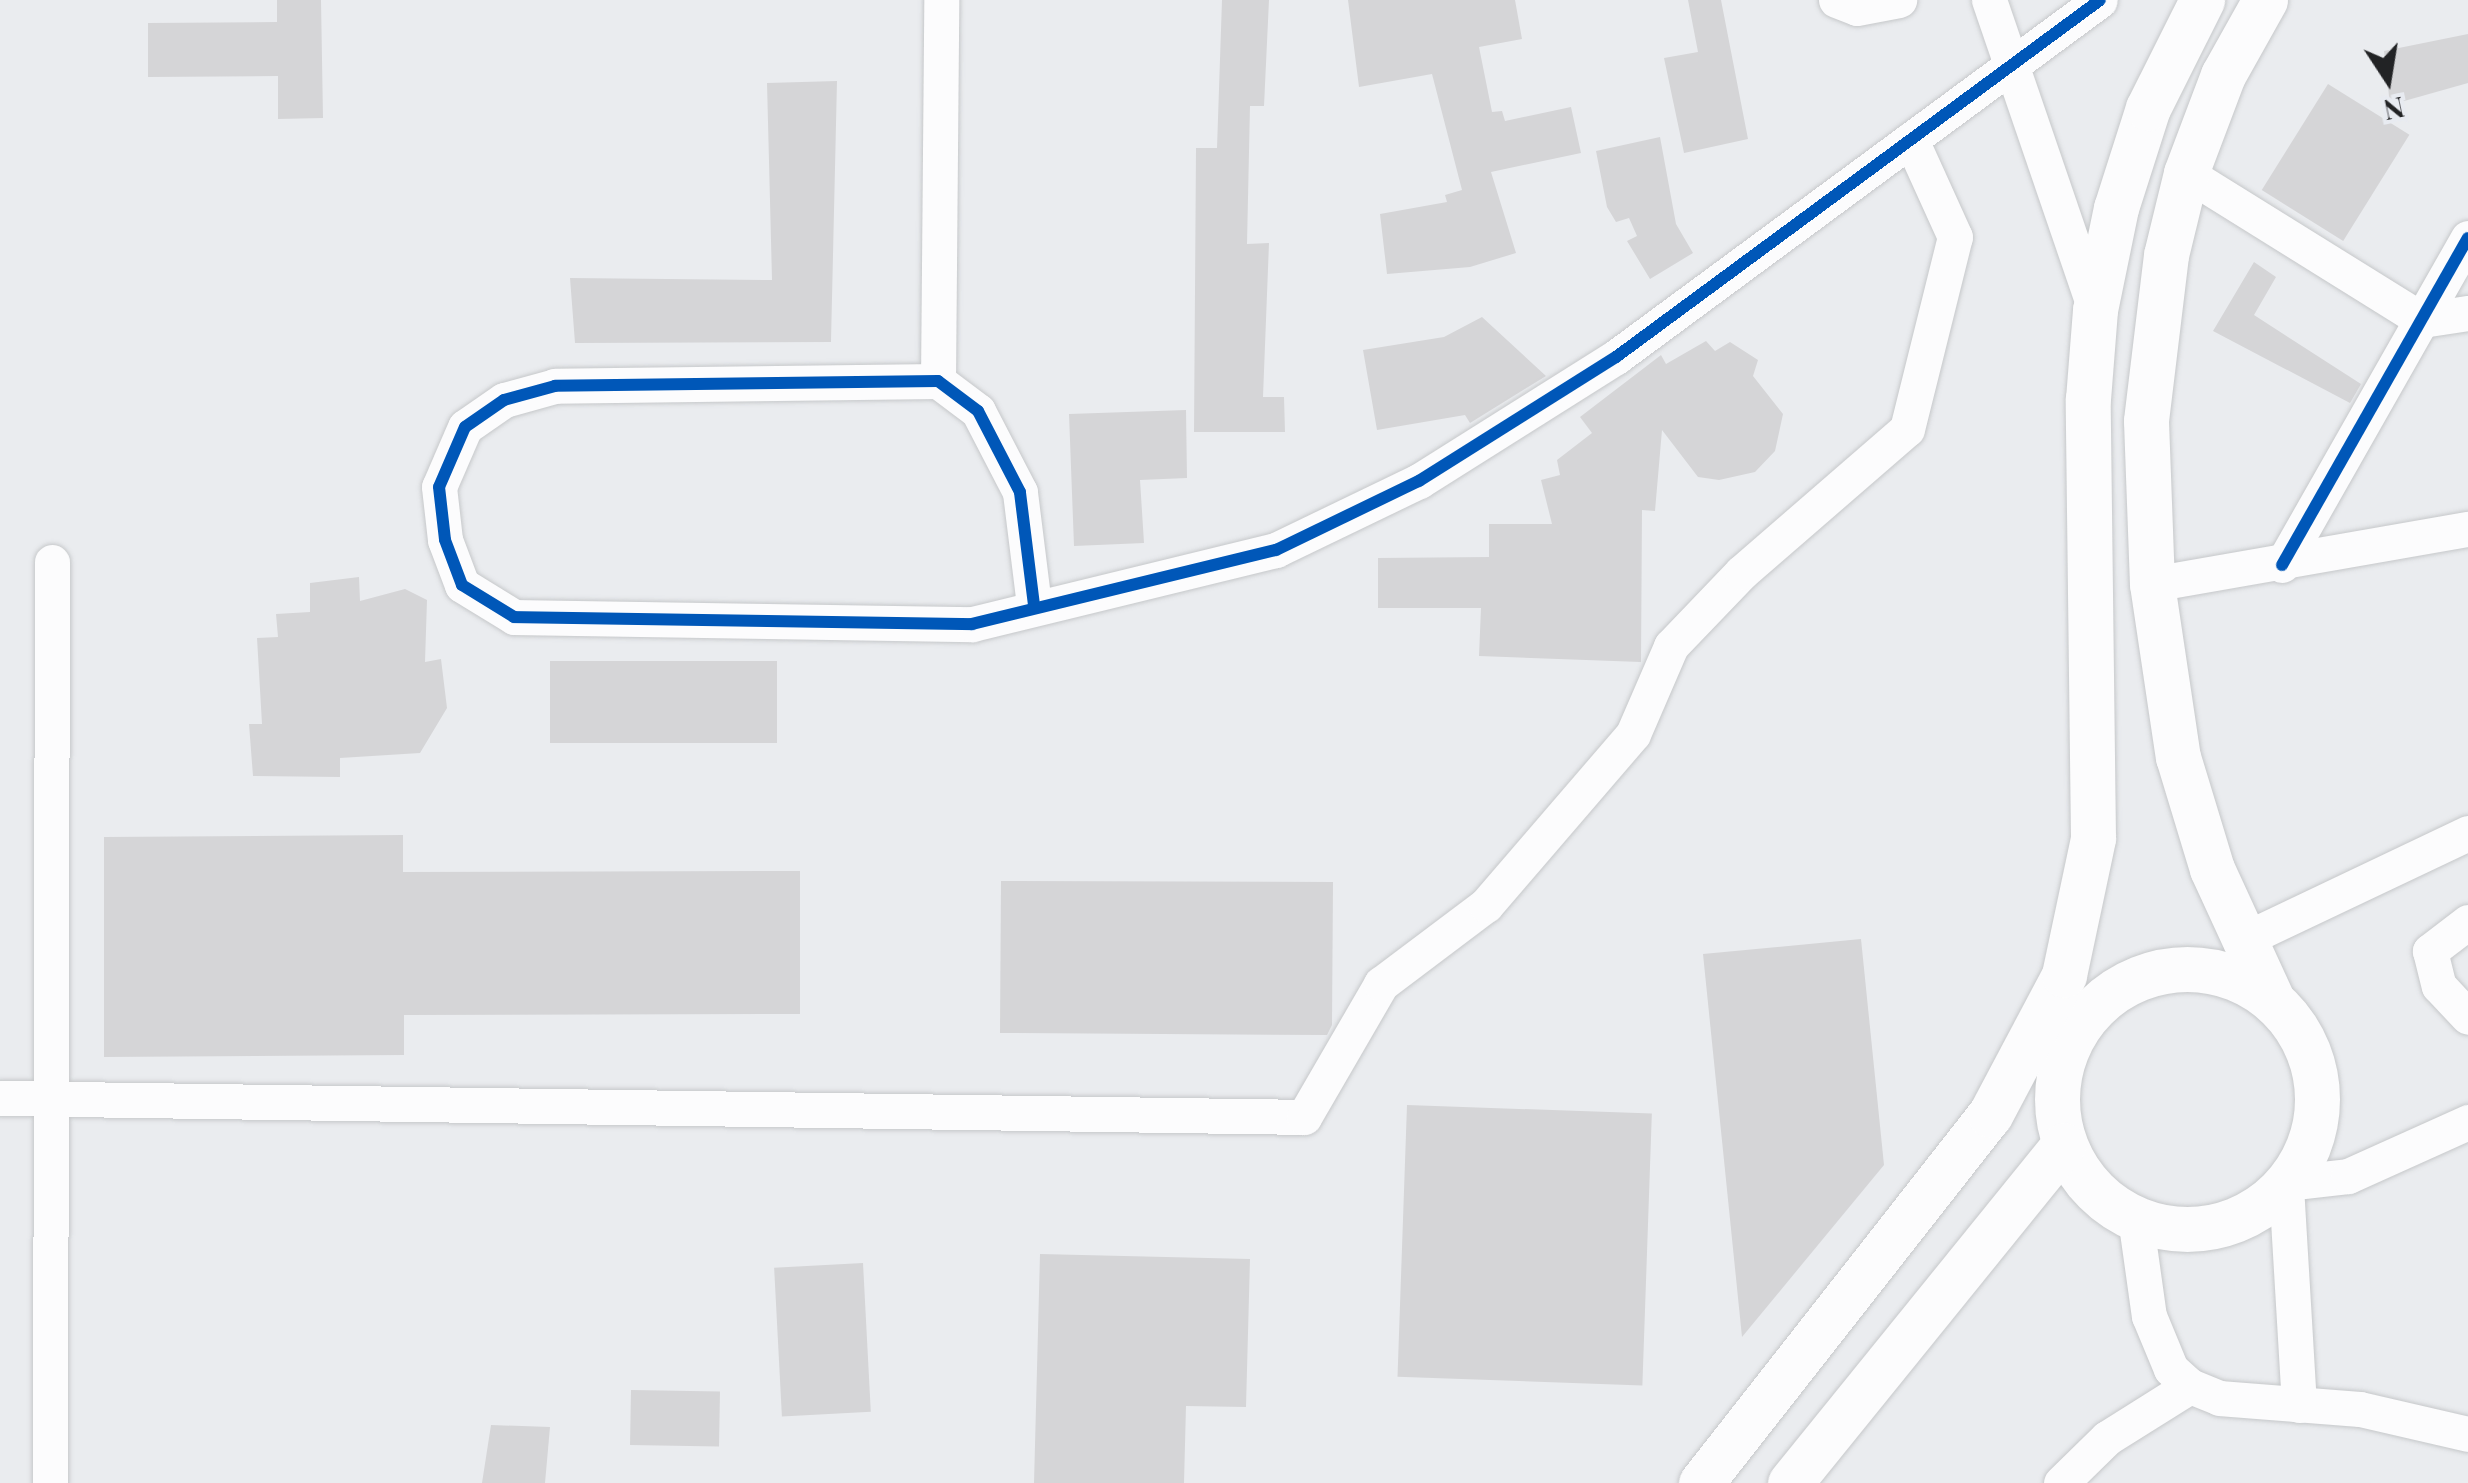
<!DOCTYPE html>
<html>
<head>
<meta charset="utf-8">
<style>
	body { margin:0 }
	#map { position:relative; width:2468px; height:1483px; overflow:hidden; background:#eaecef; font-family:"Playfair Display",serif }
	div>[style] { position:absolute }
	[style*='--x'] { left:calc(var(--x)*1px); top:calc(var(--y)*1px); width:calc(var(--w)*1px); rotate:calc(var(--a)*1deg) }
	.building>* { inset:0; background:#d5d5d7; transform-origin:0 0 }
	.roads { filter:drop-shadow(0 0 2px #c6c8ca) drop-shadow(0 0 2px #c6c8ca) }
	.minor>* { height:35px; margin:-17.5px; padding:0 17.5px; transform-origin:17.5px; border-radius:17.5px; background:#fcfcfd }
	.major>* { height:45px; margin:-22.5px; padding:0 22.5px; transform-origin:22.5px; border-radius:22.5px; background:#fcfcfd }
	.major>.ring { margin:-22.5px; padding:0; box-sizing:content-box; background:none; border:45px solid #fcfcfd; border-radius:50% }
	.cycleway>* { height:12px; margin:-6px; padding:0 6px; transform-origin:6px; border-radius:6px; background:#0057b8 }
	span { translate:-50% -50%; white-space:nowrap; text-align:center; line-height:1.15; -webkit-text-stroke:9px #e8ebf1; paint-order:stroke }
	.north { position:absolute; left:2338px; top:30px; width:100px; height:100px; -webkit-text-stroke:8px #e8ebf1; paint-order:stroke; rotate:168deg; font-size:28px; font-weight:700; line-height:40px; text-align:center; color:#222325 }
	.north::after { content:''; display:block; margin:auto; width:35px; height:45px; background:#222325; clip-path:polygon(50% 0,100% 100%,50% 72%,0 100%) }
</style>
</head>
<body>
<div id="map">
	<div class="building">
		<i style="clip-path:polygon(277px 0,321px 0,323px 118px,278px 119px,278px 76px,148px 77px,148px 23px,277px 22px)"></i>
		<i style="clip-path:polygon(1222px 0,1269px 0,1264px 106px,1250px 106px,1247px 244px,1269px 243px,1263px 397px,1284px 397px,1285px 432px,1194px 432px,1196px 148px,1217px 148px)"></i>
		<i style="clip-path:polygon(1348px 0,1515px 0,1522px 39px,1479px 47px,1492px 112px,1502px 111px,1505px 121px,1571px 107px,1581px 153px,1491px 172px,1516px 253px,1470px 267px,1387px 274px,1380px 214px,1447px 202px,1445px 195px,1462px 190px,1432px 74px,1359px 87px)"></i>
		<i style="clip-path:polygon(1688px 0,1721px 0,1748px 139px,1684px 153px,1664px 58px,1698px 52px)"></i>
		<i style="clip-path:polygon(2468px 34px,2468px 83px,2390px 105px,2384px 51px)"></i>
		<i style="clip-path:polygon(837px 81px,831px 342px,575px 343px,570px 278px,772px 280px,767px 83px)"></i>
		<i style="left:2328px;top:84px;width:96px;height:125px;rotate:32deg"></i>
		<i style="clip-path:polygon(1660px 137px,1676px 224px,1693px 253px,1650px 279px,1627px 241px,1637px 236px,1629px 218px,1616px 222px,1607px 207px,1596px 151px)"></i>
		<i style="clip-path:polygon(2254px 262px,2276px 277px,2254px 315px,2361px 384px,2350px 403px,2213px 331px)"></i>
		<i style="clip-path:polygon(1482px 317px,1546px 376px,1470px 423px,1465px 415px,1377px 430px,1363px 350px,1444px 337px)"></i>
		<i style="clip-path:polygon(1706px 341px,1715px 351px,1730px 342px,1758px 360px,1753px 376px,1783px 414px,1775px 451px,1755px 472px,1719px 480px,1698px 477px,1662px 430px,1655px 511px,1642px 510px,1641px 662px,1479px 656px,1481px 608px,1378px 608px,1378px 558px,1489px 557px,1489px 524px,1552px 524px,1541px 480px,1560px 475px,1557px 460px,1592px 433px,1580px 417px,1661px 355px,1666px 364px)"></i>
		<i style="clip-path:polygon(1186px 410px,1187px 478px,1140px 480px,1144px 543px,1074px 546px,1069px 414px)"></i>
		<i style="clip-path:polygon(359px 577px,360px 601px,405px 589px,427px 600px,425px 662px,441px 659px,447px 708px,420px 753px,340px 758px,340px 777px,253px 776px,249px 724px,262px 724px,257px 638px,278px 637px,276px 614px,310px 612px,310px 583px)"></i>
		<i style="left:777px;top:661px;width:82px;height:227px;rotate:90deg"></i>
		<i style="clip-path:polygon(403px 835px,403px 872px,800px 871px,800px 1014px,404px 1015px,404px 1055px,104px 1057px,104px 837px)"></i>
		<i style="clip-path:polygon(1001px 881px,1333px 882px,1332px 1025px,1327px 1035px,1000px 1033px)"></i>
		<i style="clip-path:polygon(1861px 939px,1884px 1165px,1742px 1337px,1703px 954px)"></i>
		<i style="left:1407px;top:1105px;width:245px;height:272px;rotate:2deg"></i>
		<i style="clip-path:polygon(1040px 1254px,1250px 1259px,1246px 1407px,1186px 1406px,1184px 1483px,1034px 1483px)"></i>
		<i style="left:863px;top:1263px;width:149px;height:89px;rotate:87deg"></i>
		<i style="left:631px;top:1390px;width:89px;height:55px;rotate:1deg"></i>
		<i style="clip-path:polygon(491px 1425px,550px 1427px,545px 1483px,482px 1483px)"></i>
	</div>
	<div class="roads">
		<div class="minor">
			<i style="--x:1836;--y:0;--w:22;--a:21"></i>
			<i style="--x:1857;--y:8;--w:43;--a:-10.8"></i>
			<i style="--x:1989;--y:0;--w:328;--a:71.1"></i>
			<i style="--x:2186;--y:173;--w:278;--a:31.9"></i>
			<i style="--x:2422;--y:320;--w:47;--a:-8.7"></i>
			<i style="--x:938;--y:381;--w:381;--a:-89.5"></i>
			<i style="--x:2282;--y:565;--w:376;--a:-60.4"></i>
			<i style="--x:2152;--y:584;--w:321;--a:-9.9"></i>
			<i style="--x:1034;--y:605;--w:114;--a:-97.1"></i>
			<i style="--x:1020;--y:492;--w:91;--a:-117.4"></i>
			<i style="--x:978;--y:411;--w:50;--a:-143.1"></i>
			<i style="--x:938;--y:381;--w:383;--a:179.3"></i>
			<i style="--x:555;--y:386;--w:53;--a:164.6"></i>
			<i style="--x:504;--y:400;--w:47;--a:145.3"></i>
			<i style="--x:465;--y:427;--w:65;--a:113.4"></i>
			<i style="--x:439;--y:487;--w:53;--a:83.5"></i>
			<i style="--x:445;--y:540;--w:48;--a:69.3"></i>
			<i style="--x:462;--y:585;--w:61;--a:31.6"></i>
			<i style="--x:514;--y:617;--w:458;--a:0.9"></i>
			<i style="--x:972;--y:624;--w:313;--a:-13.7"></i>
			<i style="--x:1276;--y:550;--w:159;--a:-25.8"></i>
			<i style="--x:1419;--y:481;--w:233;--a:-32.2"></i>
			<i style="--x:1616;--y:357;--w:601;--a:-36.41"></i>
			<i style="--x:2468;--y:922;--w:48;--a:142.7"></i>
			<i style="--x:2430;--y:951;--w:36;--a:76"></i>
			<i style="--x:2439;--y:986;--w:42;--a:46.9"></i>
			<i style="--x:2247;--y:938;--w:245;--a:-25.4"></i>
			<i style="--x:0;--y:1098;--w:1304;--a:0.83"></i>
			<i style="--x:1304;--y:1117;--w:154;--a:-59.9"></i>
			<i style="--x:1381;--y:984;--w:131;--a:-37"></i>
			<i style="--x:1486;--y:905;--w:225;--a:-49.3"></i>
			<i style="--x:1633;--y:734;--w:96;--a:-66.6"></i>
			<i style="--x:1671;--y:646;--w:103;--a:-46.2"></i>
			<i style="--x:1742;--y:572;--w:218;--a:-40.9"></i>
			<i style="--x:1907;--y:429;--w:198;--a:-76"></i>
			<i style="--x:1955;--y:237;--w:107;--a:-114.4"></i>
			<i style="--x:2135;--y:1217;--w:100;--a:82"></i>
			<i style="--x:2149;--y:1316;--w:57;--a:67.5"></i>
			<i style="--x:2171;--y:1369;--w:25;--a:42"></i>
			<i style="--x:2190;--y:1386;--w:31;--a:22"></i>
			<i style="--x:2219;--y:1398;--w:141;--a:4.5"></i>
			<i style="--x:2360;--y:1409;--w:111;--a:13"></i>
			<i style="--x:2299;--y:1405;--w:222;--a:-93.4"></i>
			<i style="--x:2286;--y:1183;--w:62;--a:-6.4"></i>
			<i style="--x:2348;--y:1176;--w:132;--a:-24.2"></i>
			<i style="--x:50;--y:1483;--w:921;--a:-89.88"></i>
			<i style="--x:2061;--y:1483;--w:64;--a:-44.4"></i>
			<i style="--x:2107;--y:1438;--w:98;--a:-32.1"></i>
		</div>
		<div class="major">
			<i style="--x:2265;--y:0;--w:86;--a:119.2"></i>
			<i style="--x:2223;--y:75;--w:105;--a:110.7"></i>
			<i style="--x:2186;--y:173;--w:84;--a:103.7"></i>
			<i style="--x:2166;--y:255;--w:167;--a:96.9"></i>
			<i style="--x:2146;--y:421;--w:163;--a:87.9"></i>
			<i style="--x:2152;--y:584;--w:175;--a:81.5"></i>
			<i style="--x:2178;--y:757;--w:117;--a:73.1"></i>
			<i style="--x:2212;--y:869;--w:141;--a:65.3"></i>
			<i class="ring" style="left:2057px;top:969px;width:215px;height:215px"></i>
			<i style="--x:1701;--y:1483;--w:468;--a:-51.9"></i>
			<i style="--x:1990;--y:1115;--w:158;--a:-62.1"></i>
			<i style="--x:2064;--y:975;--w:140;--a:-78"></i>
			<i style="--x:2093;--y:838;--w:439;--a:-90.7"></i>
			<i style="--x:2088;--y:399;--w:89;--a:-85.5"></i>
			<i style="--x:2095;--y:310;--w:104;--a:-78.4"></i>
			<i style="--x:2116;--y:208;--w:105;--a:-72.3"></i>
			<i style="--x:2148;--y:108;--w:121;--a:-63.4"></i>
			<i style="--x:1790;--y:1483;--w:435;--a:-51"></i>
		</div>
	</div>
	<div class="cycleway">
		<i style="--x:2282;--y:565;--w:376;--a:-60.4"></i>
		<i style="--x:1034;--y:605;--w:114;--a:-97.1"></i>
		<i style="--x:1020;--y:492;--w:91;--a:-117.4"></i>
		<i style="--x:978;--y:411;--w:50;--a:-143.1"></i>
		<i style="--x:938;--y:381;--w:383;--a:179.3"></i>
		<i style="--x:555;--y:386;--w:53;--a:164.6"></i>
		<i style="--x:504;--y:400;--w:47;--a:145.3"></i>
		<i style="--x:465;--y:427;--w:65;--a:113.4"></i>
		<i style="--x:439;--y:487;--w:53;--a:83.5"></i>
		<i style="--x:445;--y:540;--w:48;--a:69.3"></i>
		<i style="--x:462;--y:585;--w:61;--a:31.6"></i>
		<i style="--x:514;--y:617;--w:458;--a:0.9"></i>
		<i style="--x:972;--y:624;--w:313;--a:-13.7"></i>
		<i style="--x:1276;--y:550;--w:159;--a:-25.8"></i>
		<i style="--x:1419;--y:481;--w:233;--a:-32.2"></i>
		<i style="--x:1616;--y:357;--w:601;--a:-36.41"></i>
	</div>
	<div class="north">N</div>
</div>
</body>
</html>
